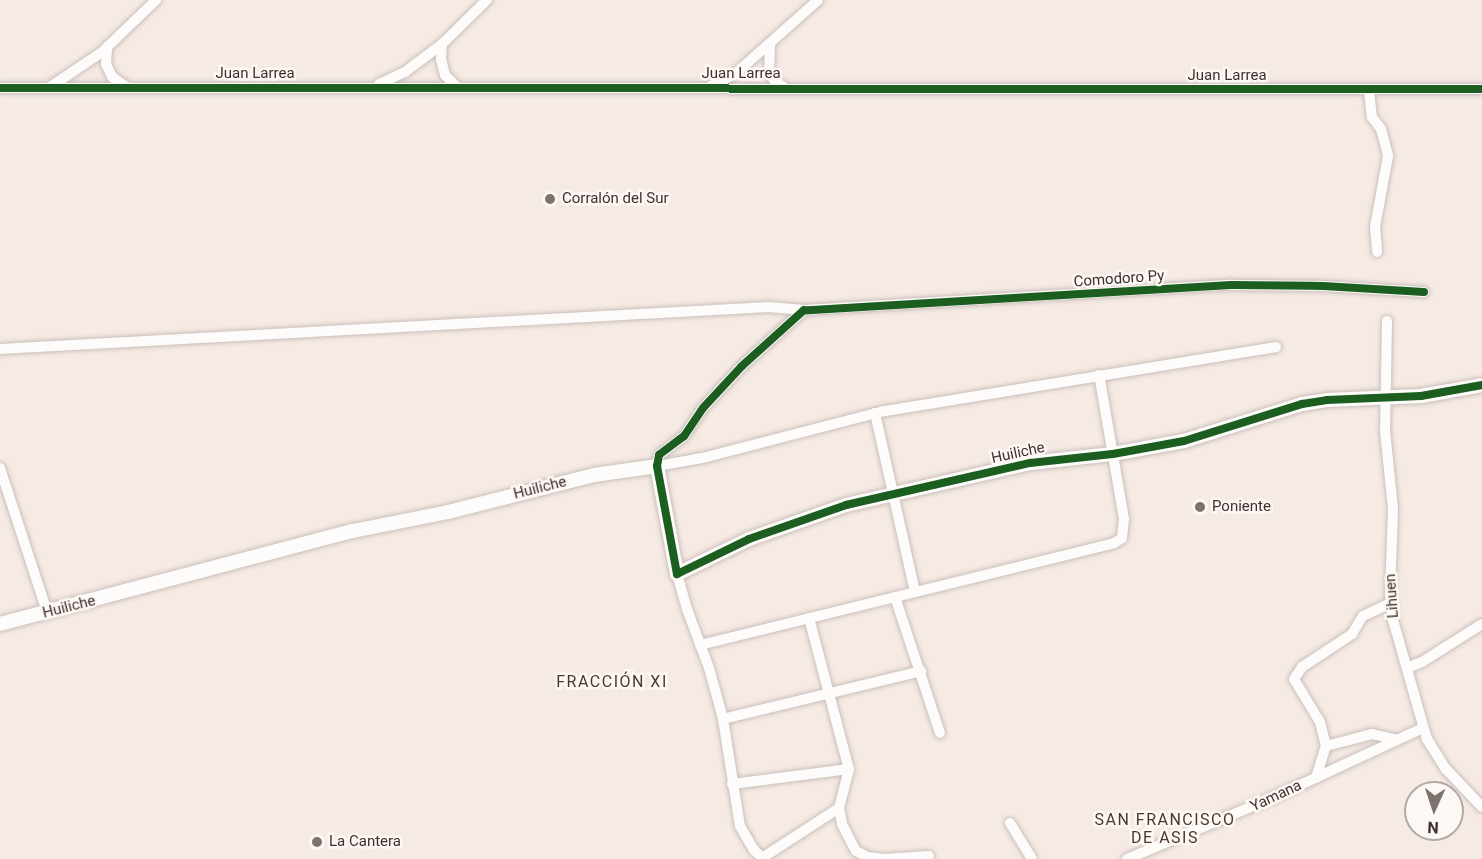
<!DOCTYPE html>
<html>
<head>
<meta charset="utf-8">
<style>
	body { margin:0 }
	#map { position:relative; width:1482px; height:859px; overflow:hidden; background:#f6eae4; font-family:Roboto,sans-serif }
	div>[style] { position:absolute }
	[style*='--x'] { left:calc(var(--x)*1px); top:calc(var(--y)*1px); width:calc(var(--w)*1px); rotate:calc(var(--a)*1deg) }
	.roads { filter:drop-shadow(0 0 2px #cac0bb) drop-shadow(0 0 2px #cac0bb) }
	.minor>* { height:10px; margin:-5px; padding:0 5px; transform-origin:5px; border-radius:5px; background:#fefcfb }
	.tertiary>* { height:14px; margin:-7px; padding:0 7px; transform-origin:7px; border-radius:7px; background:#fefcfb }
	.cycleway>* { height:8px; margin:-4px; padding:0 4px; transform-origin:4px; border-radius:4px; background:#1b5e20 }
	.dots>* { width:16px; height:16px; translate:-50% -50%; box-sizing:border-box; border:3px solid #fef8f5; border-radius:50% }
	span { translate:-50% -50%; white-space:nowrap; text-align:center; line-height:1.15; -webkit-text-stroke:5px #fef8f5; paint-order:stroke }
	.street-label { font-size:15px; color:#3d322e }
	.poi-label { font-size:15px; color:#3d322e }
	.left { translate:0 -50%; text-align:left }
	.neighbourhood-label { font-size:16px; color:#4c372d; letter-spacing:1.5px }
	.north { position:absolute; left:1404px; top:781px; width:60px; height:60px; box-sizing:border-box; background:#fef8f5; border:2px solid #b1a9a5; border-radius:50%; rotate:183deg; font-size:16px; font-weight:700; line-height:24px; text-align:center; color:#3d322e }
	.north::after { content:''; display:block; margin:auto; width:21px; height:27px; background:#7e726e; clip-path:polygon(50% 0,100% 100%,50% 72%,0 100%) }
</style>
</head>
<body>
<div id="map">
	<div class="roads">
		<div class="minor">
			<i style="--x:442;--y:44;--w:15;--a:94"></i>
			<i style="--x:441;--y:59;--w:16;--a:76"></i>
			<i style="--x:445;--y:75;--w:18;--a:45"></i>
			<i style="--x:770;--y:45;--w:26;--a:92"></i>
			<i style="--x:769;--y:71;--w:13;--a:61"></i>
			<i style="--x:775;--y:82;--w:10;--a:29"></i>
			<i style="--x:107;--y:47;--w:17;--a:93"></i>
			<i style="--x:106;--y:64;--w:14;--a:65"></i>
			<i style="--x:112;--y:77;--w:18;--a:34"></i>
			<i style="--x:379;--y:84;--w:29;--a:-25"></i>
			<i style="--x:405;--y:72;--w:46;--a:-37.1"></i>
			<i style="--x:442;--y:44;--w:63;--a:-44.4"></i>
			<i style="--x:711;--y:86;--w:27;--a:-27"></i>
			<i style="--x:735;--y:74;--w:111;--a:-41.7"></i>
			<i style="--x:50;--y:87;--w:63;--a:-33.9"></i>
			<i style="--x:102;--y:52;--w:75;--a:-43.9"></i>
			<i style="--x:0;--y:88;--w:1482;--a:0.04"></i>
			<i style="--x:1369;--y:90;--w:27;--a:84"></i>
			<i style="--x:1372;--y:117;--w:15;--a:53"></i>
			<i style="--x:1381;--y:129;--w:28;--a:75"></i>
			<i style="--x:1388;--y:156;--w:72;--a:100.4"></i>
			<i style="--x:1375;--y:227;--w:25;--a:85"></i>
			<i style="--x:1387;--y:321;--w:110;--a:91"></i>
			<i style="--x:1385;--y:431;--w:78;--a:84.1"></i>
			<i style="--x:1393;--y:509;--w:84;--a:92"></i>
			<i style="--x:1390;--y:593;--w:27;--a:84"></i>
			<i style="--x:1393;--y:620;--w:124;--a:74.1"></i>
			<i style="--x:1427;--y:739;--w:36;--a:58"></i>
			<i style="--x:1446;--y:769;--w:52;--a:46.5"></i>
			<i style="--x:1276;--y:347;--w:397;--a:170.7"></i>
			<i style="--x:884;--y:411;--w:188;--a:165.5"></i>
			<i style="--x:702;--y:458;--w:46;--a:169.9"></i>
			<i style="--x:657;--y:466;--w:11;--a:-80"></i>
			<i style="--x:659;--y:455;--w:31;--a:-37"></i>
			<i style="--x:684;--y:436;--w:34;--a:-56"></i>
			<i style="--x:703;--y:408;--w:57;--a:-47.1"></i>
			<i style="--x:742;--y:366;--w:84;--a:-42.1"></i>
			<i style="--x:804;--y:310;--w:428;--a:-3.4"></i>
			<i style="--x:1231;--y:285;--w:92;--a:0.6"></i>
			<i style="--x:1323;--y:286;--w:101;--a:3.4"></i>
			<i style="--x:0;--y:349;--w:770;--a:-3.13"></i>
			<i style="--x:769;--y:307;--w:35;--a:5"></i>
			<i style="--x:875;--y:413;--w:183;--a:77.4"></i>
			<i style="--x:0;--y:468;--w:151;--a:71.9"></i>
			<i style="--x:677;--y:574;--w:36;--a:74"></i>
			<i style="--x:687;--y:609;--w:63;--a:69.6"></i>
			<i style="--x:709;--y:668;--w:53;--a:74.6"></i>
			<i style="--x:723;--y:719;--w:108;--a:81"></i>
			<i style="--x:740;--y:826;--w:28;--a:60"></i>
			<i style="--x:754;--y:850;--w:13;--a:42"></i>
			<i style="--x:895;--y:597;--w:143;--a:71.7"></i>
			<i style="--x:809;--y:618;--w:156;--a:75.2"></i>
			<i style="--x:849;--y:769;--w:40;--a:104.4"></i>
			<i style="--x:839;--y:808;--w:16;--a:79"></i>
			<i style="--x:842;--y:824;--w:30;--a:63"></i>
			<i style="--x:856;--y:851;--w:13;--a:27"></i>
			<i style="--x:868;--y:857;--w:16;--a:7"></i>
			<i style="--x:884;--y:859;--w:45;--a:-3.8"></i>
			<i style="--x:700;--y:645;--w:426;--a:-13.8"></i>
			<i style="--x:1114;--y:543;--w:9;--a:-32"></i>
			<i style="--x:1122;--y:538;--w:19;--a:-84"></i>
			<i style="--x:1124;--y:519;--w:146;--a:-99.8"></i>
			<i style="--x:1407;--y:668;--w:16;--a:-22"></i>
			<i style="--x:1422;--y:662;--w:71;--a:-32.3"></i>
			<i style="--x:723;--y:719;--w:204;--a:-13.6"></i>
			<i style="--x:1326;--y:746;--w:48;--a:-14.6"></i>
			<i style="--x:1372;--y:734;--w:26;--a:13"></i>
			<i style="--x:1316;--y:778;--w:34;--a:-73"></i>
			<i style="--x:1326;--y:746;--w:25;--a:-104"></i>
			<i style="--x:1320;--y:722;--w:50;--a:-121.2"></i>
			<i style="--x:1294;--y:679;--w:14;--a:-56"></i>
			<i style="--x:1302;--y:667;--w:60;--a:-33.4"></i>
			<i style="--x:1352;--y:634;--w:21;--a:-59"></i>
			<i style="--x:1363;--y:616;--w:31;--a:-25"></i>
			<i style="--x:732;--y:784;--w:118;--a:-7.3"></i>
			<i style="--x:1010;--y:823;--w:42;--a:58.6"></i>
			<i style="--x:762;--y:858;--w:92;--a:-33"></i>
			<i style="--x:1127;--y:859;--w:157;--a:-22.8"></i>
			<i style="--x:1272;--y:798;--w:166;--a:-24.9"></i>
		</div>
		<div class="tertiary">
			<i style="--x:0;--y:624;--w:365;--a:-14.8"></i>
			<i style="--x:353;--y:531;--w:97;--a:-11.3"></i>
			<i style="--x:448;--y:512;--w:151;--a:-14.2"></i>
			<i style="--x:594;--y:475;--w:64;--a:-8.1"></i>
			<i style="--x:657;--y:466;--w:110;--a:79.5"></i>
			<i style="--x:677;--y:574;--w:80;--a:-25.9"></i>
			<i style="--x:749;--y:539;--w:103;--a:-19.3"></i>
			<i style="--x:846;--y:505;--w:189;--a:-12.9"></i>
			<i style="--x:1030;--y:463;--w:83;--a:-6.2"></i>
			<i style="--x:1113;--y:454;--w:72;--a:-10.4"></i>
			<i style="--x:1184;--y:441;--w:124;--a:-17.4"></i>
			<i style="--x:1302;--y:404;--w:25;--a:-9"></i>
			<i style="--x:1327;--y:400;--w:94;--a:-2.4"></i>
			<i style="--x:1421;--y:396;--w:62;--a:-10.2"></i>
		</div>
	</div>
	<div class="cycleway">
		<i style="--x:0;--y:88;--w:1482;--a:0.04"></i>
		<i style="--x:1424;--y:292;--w:101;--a:-176.6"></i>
		<i style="--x:1323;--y:286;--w:92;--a:-179.4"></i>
		<i style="--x:1231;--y:285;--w:428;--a:176.6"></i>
		<i style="--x:804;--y:310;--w:84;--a:137.9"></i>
		<i style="--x:742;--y:366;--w:57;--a:132.9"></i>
		<i style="--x:703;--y:408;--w:34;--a:124"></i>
		<i style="--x:684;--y:436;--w:31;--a:143"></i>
		<i style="--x:659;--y:455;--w:11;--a:100"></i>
		<i style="--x:657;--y:466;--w:110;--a:79.5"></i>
		<i style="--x:677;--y:574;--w:80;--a:-25.9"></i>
		<i style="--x:749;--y:539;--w:103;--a:-19.3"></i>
		<i style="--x:846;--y:505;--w:189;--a:-12.9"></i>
		<i style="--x:1030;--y:463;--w:83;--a:-6.2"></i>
		<i style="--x:1113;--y:454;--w:72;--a:-10.4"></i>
		<i style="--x:1184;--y:441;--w:124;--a:-17.4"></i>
		<i style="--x:1302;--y:404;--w:25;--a:-9"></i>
		<i style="--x:1327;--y:400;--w:94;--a:-2.4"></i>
		<i style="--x:1421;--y:396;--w:62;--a:-10.2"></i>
	</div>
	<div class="dots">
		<i style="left:550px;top:199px;background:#7e726e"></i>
		<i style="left:1200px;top:507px;background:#7e726e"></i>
		<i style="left:317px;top:842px;background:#7e726e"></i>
	</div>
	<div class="street-label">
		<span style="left:255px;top:74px">Juan Larrea</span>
		<span style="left:741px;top:74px">Juan Larrea</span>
		<span style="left:1227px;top:76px">Juan Larrea</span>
		<span style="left:1119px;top:279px;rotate:-4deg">Comodoro Py</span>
		<span style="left:1018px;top:453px;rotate:-12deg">Huiliche</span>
		<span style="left:540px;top:488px;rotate:-14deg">Huiliche</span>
		<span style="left:1392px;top:596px;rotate:-94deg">Lihuen</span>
		<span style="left:69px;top:607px;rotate:-14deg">Huiliche</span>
		<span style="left:1276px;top:796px;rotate:-25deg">Yamana</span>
	</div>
	<div class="poi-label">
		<span class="left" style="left:562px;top:199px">Corralón del Sur</span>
		<span class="left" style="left:1212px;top:507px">Poniente</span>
		<span class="left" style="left:329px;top:842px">La Cantera</span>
	</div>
	<div class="neighbourhood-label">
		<span style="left:612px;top:682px">FRACCIÓN XI</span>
		<span style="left:1165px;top:829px">SAN FRANCISCO<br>DE ASIS</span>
	</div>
	<div class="north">N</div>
</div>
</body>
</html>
